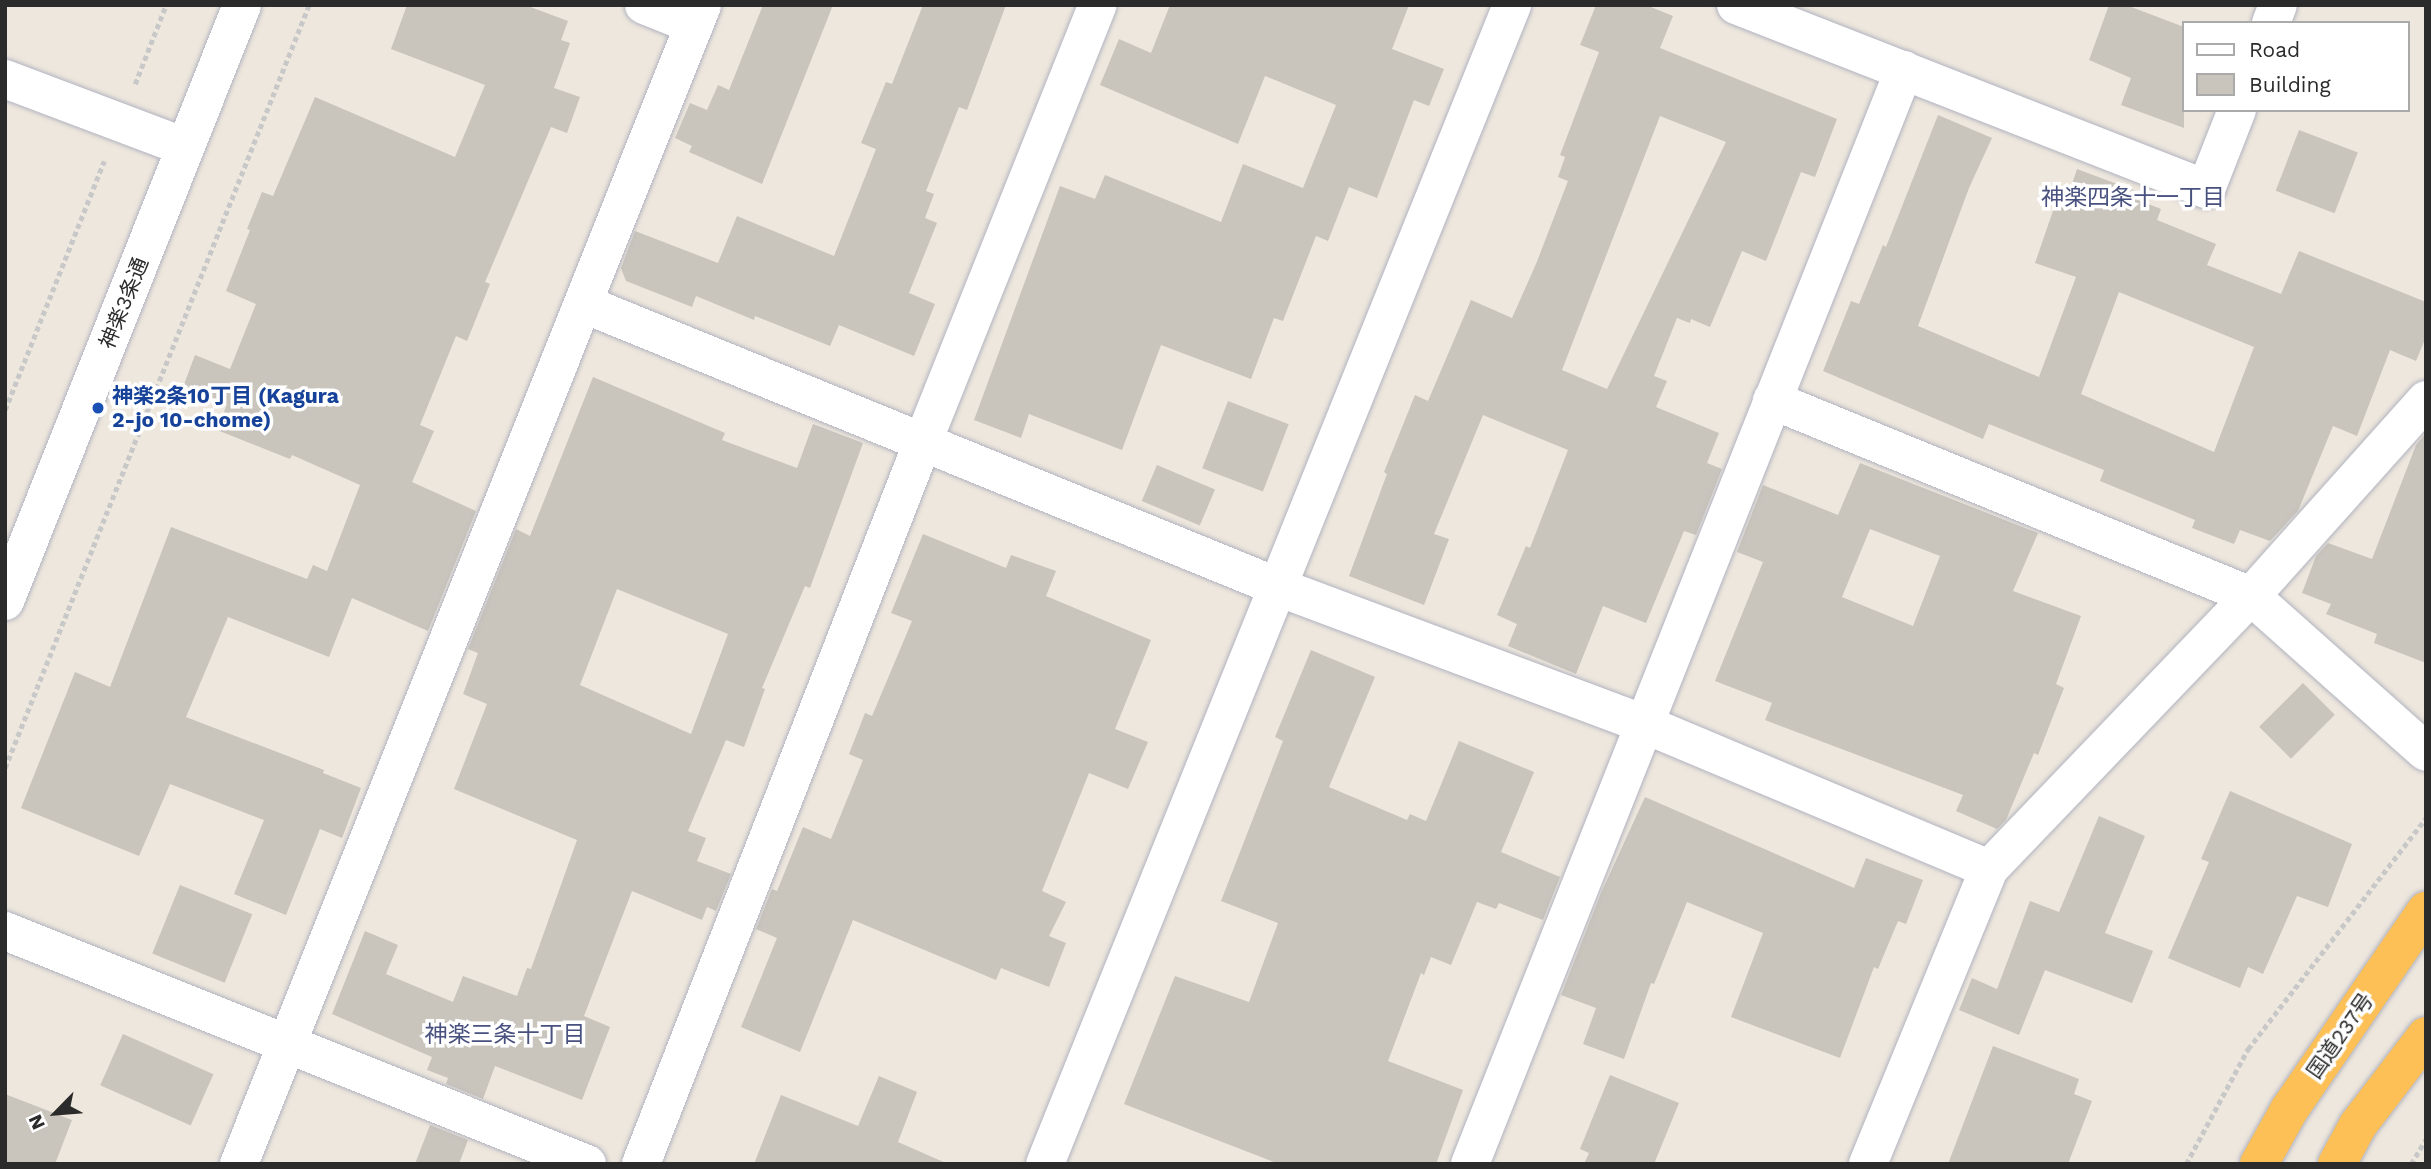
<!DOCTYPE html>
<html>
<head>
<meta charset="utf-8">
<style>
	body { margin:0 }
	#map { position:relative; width:2431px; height:1169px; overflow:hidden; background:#eee7dd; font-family:"Work Sans","Noto Sans JP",sans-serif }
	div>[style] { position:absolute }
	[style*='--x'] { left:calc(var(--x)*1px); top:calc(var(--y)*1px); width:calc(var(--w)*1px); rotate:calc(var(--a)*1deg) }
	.building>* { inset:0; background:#c9c4bc; transform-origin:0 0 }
	.path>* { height:4.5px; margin-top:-2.25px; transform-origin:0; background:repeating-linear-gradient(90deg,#c8c8c8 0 5px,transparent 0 8.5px) }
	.roads { filter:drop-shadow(0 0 2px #b1b3c0) drop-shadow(0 0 2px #b1b3c0) }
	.minor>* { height:38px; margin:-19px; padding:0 19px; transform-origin:19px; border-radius:19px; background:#fff }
	.tertiary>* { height:38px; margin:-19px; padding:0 19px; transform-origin:19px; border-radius:19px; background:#fff }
	.trunk>* { height:38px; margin:-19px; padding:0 19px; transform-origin:19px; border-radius:19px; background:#fcc057 }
	.dots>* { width:19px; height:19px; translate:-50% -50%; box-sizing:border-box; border:4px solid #fff; border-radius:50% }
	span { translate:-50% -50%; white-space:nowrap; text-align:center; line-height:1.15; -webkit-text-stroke:7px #fff; paint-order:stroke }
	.street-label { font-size:21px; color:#2b2b2b }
	.transit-label { font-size:21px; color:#164399; font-weight:700 }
	.left { translate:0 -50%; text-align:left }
	.neighbourhood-label { font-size:23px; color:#49517f }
	.frame { position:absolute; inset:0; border:7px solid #2b2b2b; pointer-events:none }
	.legend { position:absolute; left:2182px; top:21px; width:228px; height:91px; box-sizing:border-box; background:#fff; border:2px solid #aaa; margin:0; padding:9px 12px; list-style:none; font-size:21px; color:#2b2b2b }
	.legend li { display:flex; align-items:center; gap:14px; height:35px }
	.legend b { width:35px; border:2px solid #aaa }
	.north { position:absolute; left:21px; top:1078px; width:70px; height:70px; -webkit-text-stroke:5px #fff; paint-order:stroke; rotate:245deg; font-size:19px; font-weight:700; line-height:28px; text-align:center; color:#2b2b2b }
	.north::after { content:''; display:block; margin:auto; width:24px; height:32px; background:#2b2b2b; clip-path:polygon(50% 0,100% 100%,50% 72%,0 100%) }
</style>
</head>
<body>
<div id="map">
	<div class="building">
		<i style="clip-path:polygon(407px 5px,525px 5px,568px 21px,561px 40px,570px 43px,554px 88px,580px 97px,567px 133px,551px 127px,485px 282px,490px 284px,467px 341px,456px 336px,420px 425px,434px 431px,412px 482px,476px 511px,428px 631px,352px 598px,329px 657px,228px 617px,186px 717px,324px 770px,323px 773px,361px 788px,342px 838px,320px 829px,286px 915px,234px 894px,264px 820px,170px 784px,139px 856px,21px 808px,75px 672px,110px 687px,171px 527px,307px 579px,313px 565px,327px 571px,360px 485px,292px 455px,290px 459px,217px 430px,227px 404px,183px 387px,195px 355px,230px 369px,256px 304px,226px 291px,250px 230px,247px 229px,262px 192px,273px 196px,315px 97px,455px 157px,485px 85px,391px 49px)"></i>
		<i style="clip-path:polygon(763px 5px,833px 5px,762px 184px,689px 152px,692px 146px,675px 138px,690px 103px,707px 110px,718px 85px,729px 90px)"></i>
		<i style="clip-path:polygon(923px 5px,1006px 5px,967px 110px,959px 107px,926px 191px,934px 194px,925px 218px,937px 223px,909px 293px,935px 304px,914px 356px,839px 325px,830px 346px,755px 316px,754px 320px,696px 296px,692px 307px,626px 281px,621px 268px,635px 231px,718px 263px,737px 216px,834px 256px,876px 149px,861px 143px,886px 82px,892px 84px)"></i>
		<i style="clip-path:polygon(1170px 5px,1409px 5px,1392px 49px,1444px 69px,1429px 106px,1414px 100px,1377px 198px,1349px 187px,1328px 241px,1316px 236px,1283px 321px,1274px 318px,1251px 379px,1161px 345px,1122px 450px,1029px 414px,1021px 438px,974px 420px,1060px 186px,1095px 199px,1105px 175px,1221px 222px,1243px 164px,1303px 188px,1336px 105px,1265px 76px,1238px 144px,1100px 85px,1119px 39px,1151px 53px)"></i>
		<i style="clip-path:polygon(evenodd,1596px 5px,1646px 5px,1673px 16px,1660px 48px,1837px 119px,1815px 177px,1801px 172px,1766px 261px,1742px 251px,1710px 327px,1691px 319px,1690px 323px,1677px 318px,1654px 376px,1667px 381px,1656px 407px,1719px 433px,1707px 463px,1722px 469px,1696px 535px,1684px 531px,1646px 623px,1603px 606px,1576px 674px,1508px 646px,1517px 624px,1497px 615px,1526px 546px,1530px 548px,1568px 450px,1483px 415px,1434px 534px,1449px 539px,1424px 605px,1349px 576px,1387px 474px,1384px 472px,1415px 395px,1428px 401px,1471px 300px,1512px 318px,1536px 264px,1568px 181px,1558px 177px,1565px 157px,1560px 155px,1599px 52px,1580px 45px,1596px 5px,1660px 116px,1726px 142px,1607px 389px,1562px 370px,1660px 116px)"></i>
		<i style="clip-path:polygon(2109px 5px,2126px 5px,2184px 27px,2184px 128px,2121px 105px,2131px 78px,2089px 60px)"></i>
		<i style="clip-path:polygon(evenodd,1938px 115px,1992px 138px,1969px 188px,1918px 326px,2039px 377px,2076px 277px,2035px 263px,2055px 205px,2064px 208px,2077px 169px,2136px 191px,2133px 198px,2161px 209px,2157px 220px,2216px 244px,2207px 265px,2281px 294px,2299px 251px,2426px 302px,2426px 337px,2416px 361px,2390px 350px,2357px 436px,2333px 426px,2298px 511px,2270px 541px,2240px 530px,2234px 544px,2192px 528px,2195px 520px,2100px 481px,2104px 470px,1989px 424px,1983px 439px,1823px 371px,1851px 301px,1859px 304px,1883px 245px,1886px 247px,1938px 115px,2119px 292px,2254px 347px,2214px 452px,2081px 394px,2119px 292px)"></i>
		<i style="left:2299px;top:130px;width:63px;height:65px;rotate:21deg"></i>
		<i style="clip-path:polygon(evenodd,593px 377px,725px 433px,722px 440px,797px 468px,813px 424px,863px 443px,810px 588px,805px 586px,762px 688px,765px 689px,744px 747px,726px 740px,688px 831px,706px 838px,697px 861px,731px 874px,716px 911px,707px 907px,702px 920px,632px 891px,584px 1016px,610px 1027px,582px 1100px,495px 1066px,483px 1099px,446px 1084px,448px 1078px,427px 1070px,432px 1057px,332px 1014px,365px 931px,398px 945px,386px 974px,453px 1002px,463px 976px,517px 996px,527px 968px,531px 969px,577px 840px,454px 789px,487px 704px,463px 694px,478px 653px,468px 649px,516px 529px,530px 536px,593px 377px,617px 589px,728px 634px,691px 734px,580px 685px,617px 589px)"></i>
		<i style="left:1228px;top:401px;width:65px;height:72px;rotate:21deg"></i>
		<i style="clip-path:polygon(2426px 433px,2426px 663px,2374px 643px,2377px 634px,2326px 614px,2331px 604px,2302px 593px,2316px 556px,2328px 543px,2372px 559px,2416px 445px)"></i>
		<i style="clip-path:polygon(evenodd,1860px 463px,2038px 533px,2013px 591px,2081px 616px,2056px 684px,2064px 688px,2038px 755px,2034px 753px,2006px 820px,1997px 829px,1956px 811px,1963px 795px,1765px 720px,1772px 703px,1715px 681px,1763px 562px,1737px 552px,1763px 485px,1838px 515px,1860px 463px,1870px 529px,1940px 556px,1913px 626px,1842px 597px,1870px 529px)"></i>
		<i style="left:1157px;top:465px;width:63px;height:39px;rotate:23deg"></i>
		<i style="clip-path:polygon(923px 534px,1006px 568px,1011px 555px,1056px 571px,1046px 596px,1151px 640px,1115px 729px,1148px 742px,1128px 789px,1089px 773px,1042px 891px,1066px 902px,1049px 936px,1066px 943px,1049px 987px,1001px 968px,996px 980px,853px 920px,800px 1052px,741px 1027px,777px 938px,756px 929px,772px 889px,777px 891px,803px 827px,831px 839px,863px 760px,849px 754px,865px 713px,872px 716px,912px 621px,891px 613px)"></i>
		<i style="clip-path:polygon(1311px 650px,1375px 677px,1329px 787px,1407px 820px,1410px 814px,1426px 821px,1459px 741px,1534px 772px,1501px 852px,1560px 877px,1543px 920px,1499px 903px,1496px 909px,1477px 902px,1451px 965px,1431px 957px,1424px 975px,1421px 973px,1388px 1061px,1463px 1090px,1436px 1164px,1279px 1164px,1124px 1104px,1175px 976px,1249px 1002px,1278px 923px,1221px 901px,1283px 741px,1275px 737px)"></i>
		<i style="left:2303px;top:683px;width:45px;height:62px;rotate:45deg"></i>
		<i style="clip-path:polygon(2230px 791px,2352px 844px,2328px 907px,2297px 896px,2263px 974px,2248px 967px,2240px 988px,2168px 958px,2209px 862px,2201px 859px)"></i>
		<i style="clip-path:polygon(1645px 797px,1854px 888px,1866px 858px,1923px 880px,1906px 924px,1898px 921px,1878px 969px,1874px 967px,1840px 1058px,1731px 1017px,1763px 933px,1687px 902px,1654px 984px,1651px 983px,1624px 1059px,1583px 1044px,1596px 1008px,1561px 995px,1601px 893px)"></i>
		<i style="clip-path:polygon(2099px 816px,2145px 836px,2105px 933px,2153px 951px,2132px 1003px,2045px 970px,2019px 1035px,1959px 1010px,1972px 978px,1997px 989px,2030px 901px,2059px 912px)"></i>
		<i style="left:180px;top:885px;width:78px;height:74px;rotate:22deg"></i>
		<i style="left:123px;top:1034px;width:99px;height:56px;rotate:24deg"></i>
		<i style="clip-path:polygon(1993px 1046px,2079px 1079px,2074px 1094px,2092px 1101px,2068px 1164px,1948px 1164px)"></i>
		<i style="clip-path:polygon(1610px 1075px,1679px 1103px,1654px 1164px,1584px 1164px,1589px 1153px,1580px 1149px)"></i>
		<i style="clip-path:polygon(879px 1076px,917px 1092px,898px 1142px,948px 1164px,754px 1164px,781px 1095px,858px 1126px)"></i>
		<i style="clip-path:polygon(5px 1094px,72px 1120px,55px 1164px,5px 1164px)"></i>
		<i style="clip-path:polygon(430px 1125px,468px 1140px,459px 1164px,415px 1164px)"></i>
	</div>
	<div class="path">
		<i style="--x:135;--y:84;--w:85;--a:-68.6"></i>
		<i style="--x:5;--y:410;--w:268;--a:-68.3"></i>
		<i style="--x:5;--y:768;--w:821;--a:-68.28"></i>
		<i style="--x:2186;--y:1164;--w:131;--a:-61.7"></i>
		<i style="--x:2248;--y:1049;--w:292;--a:-52.4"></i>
		<i style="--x:2411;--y:1164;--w:29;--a:-59"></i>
	</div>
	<div class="roads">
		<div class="minor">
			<i style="--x:644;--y:5;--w:54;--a:21.8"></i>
			<i style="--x:1736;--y:5;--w:505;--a:21.38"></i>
			<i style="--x:2206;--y:189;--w:85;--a:-68.6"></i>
			<i style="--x:2271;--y:23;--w:19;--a:-69"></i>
			<i style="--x:5;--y:79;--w:192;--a:20.7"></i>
			<i style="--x:584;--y:304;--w:749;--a:22.18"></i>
			<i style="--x:1278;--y:587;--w:391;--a:20.5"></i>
			<i style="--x:1644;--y:724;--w:374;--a:22.8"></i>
			<i style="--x:1772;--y:400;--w:518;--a:22.25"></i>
			<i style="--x:2251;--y:596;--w:234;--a:41.7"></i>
			<i style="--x:5;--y:931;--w:627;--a:21.82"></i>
			<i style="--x:239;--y:1164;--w:1248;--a:-68.22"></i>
			<i style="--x:641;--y:1164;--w:773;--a:-68.68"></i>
			<i style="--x:922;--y:444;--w:473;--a:-68.2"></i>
			<i style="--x:1045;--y:1164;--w:1250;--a:-68.05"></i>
			<i style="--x:1470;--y:1164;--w:1177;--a:-68.36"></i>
			<i style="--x:1868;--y:1164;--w:319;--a:-67.7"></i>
			<i style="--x:1989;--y:869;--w:378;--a:-46.2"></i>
			<i style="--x:2251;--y:596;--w:263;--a:-48.2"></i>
		</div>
		<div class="tertiary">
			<i style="--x:5;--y:601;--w:641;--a:-68.31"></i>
		</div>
		<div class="trunk">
			<i style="--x:2259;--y:1164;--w:62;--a:-60.9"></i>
			<i style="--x:2289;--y:1110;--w:242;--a:-55.5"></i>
			<i style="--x:2337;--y:1164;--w:44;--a:-61.7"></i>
			<i style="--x:2358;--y:1125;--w:112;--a:-52.6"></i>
		</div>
	</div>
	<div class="dots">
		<i style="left:98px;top:408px;background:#1a4fb4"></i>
	</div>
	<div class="street-label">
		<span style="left:124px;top:303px;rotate:-68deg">神楽3条通</span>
		<span style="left:2340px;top:1036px;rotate:-55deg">国道237号</span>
	</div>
	<div class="transit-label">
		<span class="left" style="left:112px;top:408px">神楽2条10丁目 (Kagura<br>2-jo 10-chome)</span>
	</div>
	<div class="neighbourhood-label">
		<span style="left:2133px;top:198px">神楽四条十一丁目</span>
		<span style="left:505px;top:1035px">神楽三条十丁目</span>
	</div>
	<div class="frame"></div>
	<ul class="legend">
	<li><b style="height:9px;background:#fff"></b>Road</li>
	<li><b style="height:19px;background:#c9c4bc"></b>Building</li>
	</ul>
	<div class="north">N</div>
</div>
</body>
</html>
